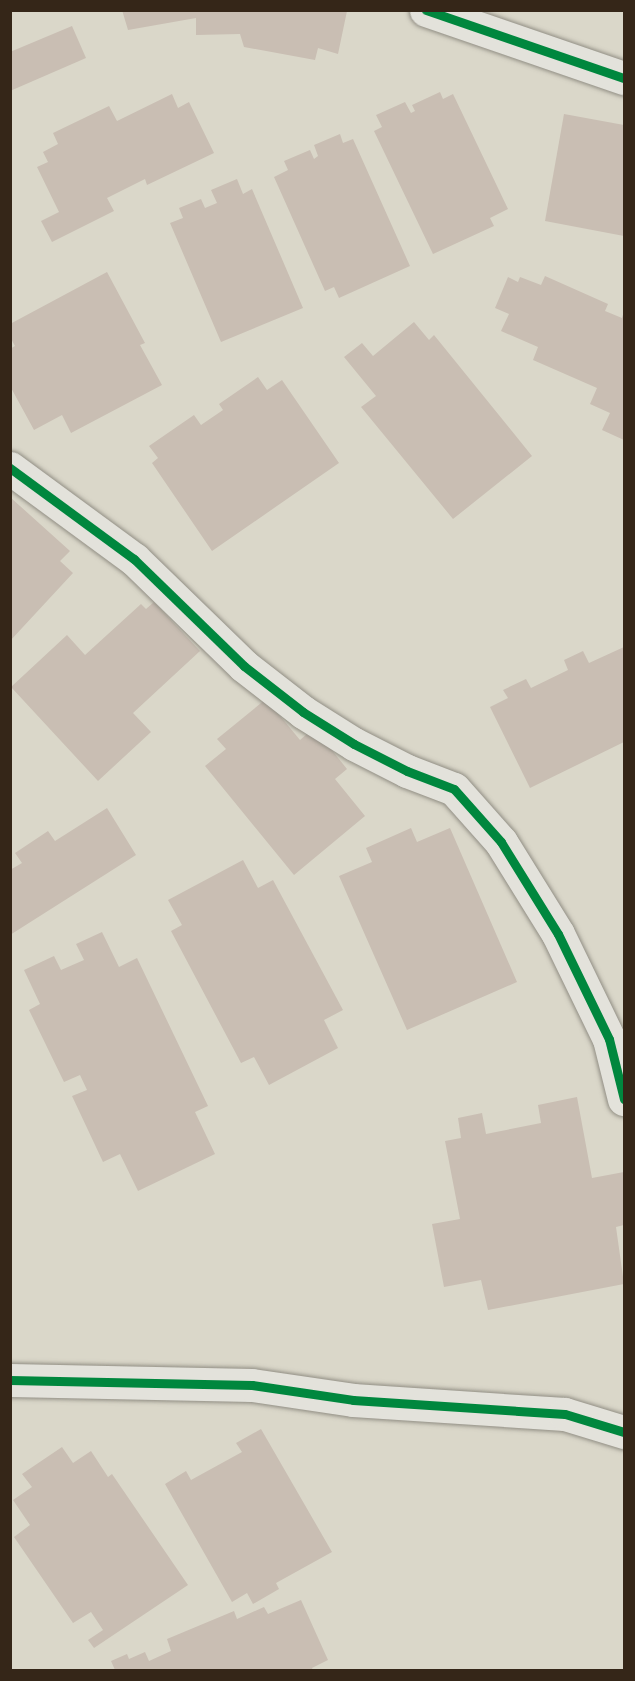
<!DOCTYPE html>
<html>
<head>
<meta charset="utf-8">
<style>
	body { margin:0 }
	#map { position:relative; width:635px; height:1681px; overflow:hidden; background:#dad7c9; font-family:"Old Standard TT",serif }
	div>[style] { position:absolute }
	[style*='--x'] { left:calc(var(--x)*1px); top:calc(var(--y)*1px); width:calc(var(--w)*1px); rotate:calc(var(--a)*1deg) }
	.building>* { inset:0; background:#c9beb3 }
	.roads { filter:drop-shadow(0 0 2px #918e84) drop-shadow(0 0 2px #918e84) }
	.street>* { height:33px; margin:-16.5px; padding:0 16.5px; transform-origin:16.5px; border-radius:16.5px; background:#e3e2db }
	.secondary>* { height:33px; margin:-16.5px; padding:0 16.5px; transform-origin:16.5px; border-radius:16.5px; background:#e3e2db }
	.cycleway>* { height:9px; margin:-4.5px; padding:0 4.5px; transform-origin:4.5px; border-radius:4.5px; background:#00873e }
	span { translate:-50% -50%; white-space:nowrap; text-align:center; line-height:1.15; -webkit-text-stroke:4.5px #ece8d7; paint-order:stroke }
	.frame { position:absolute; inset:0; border:12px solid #352618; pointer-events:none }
</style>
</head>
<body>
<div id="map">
	<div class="building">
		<i style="clip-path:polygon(122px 10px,345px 10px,347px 11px,338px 54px,318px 48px,315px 60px,244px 47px,240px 34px,196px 35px,196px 18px,128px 30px)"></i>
		<i style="clip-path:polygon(72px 26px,86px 58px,10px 91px,10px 52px)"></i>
		<i style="clip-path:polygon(440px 92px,443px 99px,453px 94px,508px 209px,490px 218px,494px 226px,433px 254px,374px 131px,382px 127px,376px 115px,405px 102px,411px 113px,415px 111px,412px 105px)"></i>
		<i style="clip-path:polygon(172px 94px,178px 108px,189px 102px,214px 153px,147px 185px,145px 179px,107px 198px,114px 211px,52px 242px,41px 221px,59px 212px,37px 167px,48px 162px,43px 152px,58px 144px,53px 133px,109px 106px,117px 121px)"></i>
		<i style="clip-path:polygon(564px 114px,624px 125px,624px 236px,545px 221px)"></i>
		<i style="clip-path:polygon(340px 134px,343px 143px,353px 139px,410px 266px,339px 298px,334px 287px,325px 291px,274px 177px,288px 170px,284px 161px,310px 150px,314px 159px,318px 156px,314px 145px)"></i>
		<i style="clip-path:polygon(237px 179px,243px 194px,252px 189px,303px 308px,221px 342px,170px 223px,183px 218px,179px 208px,201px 199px,205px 208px,217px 203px,211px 190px)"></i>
		<i style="clip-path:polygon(107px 272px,145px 343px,140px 345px,162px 385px,71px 433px,62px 415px,34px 430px,10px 386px,10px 349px,15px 346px,10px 337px,10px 324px)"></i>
		<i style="clip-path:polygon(545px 276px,608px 304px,605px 311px,622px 318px,624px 311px,624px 440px,602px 430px,610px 413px,590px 404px,597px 388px,533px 360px,538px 347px,501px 331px,509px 314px,495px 308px,508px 277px,518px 282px,520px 277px,541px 285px)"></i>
		<i style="clip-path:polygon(414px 322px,429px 340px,434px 335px,532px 456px,453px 519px,361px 407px,376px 396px,344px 357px,362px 343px,373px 356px)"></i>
		<i style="clip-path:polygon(258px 377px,267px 390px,282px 380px,339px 463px,212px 551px,152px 463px,158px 458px,149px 446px,194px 415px,201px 425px,223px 410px,219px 404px)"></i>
		<i style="clip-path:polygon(10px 497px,70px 551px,60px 561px,73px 573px,10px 641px)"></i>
		<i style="clip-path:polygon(154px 602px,200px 651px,133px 713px,151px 732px,98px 781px,11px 687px,67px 635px,85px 655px,141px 604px,146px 609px)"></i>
		<i style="clip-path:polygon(624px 647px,624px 742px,530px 788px,490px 707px,508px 698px,503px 690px,526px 679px,531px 688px,568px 670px,564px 660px,583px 651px,589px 663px)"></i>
		<i style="clip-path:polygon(266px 699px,300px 740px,314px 728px,347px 769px,335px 779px,365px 816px,294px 875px,205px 766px,226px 749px,217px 739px)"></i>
		<i style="clip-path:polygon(107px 808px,136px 855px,10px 935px,10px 870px,22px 863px,15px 853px,48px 831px,55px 841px)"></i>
		<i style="clip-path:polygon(411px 828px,417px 842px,450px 828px,517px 982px,407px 1030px,339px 876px,372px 862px,366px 848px)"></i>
		<i style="clip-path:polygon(243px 860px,258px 888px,273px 880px,343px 1010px,324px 1020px,338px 1048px,269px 1085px,254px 1057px,241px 1063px,171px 931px,182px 925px,168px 900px)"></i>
		<i style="clip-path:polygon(102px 932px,119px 967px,137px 958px,208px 1106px,195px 1112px,215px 1154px,138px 1191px,120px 1154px,103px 1162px,72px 1096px,87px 1090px,80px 1075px,64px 1082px,29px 1010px,40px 1004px,24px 970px,54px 956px,61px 970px,84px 960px,76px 944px)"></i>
		<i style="clip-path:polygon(577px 1097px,592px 1178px,624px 1172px,624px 1225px,616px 1227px,624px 1284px,488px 1310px,481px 1280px,444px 1287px,432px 1224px,460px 1219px,445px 1141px,461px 1138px,458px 1118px,482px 1113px,486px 1134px,541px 1123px,538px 1105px)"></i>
		<i style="clip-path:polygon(261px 1429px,332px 1552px,276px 1583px,279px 1589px,253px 1604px,247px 1593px,232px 1602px,165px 1484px,186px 1471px,191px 1480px,242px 1452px,236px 1443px)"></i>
		<i style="clip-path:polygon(62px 1447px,73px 1463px,91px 1451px,108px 1477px,112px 1474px,188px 1585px,94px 1648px,88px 1640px,103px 1630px,91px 1612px,73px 1623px,14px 1537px,30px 1525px,13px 1500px,32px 1487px,22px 1474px)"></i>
		<i style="clip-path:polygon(301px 1600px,328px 1660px,312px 1668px,313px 1670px,115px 1670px,111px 1661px,127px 1654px,129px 1659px,145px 1652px,149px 1661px,171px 1651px,167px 1639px,234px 1611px,237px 1619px,264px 1607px,268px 1614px)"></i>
	</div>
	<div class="roads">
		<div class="street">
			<i style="--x:426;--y:10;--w:209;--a:19"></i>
			<i style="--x:10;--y:468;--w:154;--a:36.3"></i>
			<i style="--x:134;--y:559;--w:153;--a:44.2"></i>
			<i style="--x:244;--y:666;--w:75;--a:37.9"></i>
			<i style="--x:303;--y:712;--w:60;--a:32.1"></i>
			<i style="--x:354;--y:744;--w:59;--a:27"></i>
			<i style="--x:407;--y:771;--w:50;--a:21"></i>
			<i style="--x:454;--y:789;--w:71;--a:48.4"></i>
			<i style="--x:501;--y:842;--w:108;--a:58.2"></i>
			<i style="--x:558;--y:934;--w:117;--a:64.1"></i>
			<i style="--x:609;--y:1039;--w:62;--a:76"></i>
		</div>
		<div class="secondary">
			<i style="--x:10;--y:1380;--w:242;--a:1.2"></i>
			<i style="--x:252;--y:1385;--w:102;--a:8.4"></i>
			<i style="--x:353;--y:1400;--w:212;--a:3.8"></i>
			<i style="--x:565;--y:1414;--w:62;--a:17"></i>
		</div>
	</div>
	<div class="cycleway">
		<i style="--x:426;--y:10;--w:209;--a:19"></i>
		<i style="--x:10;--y:468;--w:154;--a:36.3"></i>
		<i style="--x:134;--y:559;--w:153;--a:44.2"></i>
		<i style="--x:244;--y:666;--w:75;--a:37.9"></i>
		<i style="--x:303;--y:712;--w:60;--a:32.1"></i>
		<i style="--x:354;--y:744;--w:59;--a:27"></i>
		<i style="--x:407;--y:771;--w:50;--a:21"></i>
		<i style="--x:454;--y:789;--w:71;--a:48.4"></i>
		<i style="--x:501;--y:842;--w:108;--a:58.2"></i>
		<i style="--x:558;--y:934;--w:117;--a:64.1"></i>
		<i style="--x:609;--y:1039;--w:62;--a:76"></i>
		<i style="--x:10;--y:1380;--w:242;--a:1.2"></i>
		<i style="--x:252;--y:1385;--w:102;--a:8.4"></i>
		<i style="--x:353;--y:1400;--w:212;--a:3.8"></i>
		<i style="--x:565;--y:1414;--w:62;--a:17"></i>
	</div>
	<div class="frame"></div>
</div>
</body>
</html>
